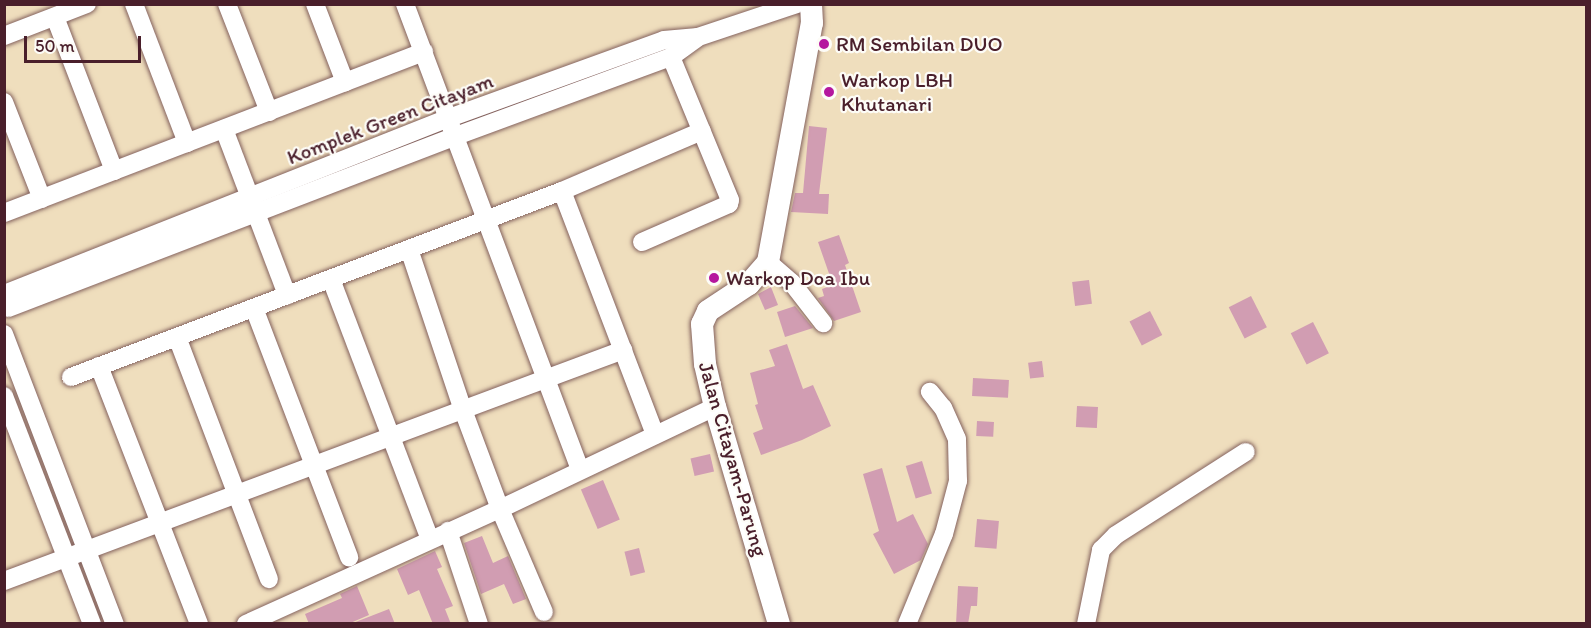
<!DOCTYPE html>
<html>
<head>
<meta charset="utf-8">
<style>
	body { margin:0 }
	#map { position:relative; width:1591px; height:628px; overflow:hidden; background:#efdebd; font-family:Itim,sans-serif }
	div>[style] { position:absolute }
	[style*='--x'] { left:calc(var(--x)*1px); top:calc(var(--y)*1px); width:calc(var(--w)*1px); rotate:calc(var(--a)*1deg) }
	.building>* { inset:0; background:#d19db2; transform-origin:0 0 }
	.roads { filter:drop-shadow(0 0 2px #84625e) drop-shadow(0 0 2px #84625e) }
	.minor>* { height:18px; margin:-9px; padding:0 9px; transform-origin:9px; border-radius:9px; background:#fff }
	.tertiary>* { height:22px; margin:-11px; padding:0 11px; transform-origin:11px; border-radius:11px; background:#fff }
	.dots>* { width:16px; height:16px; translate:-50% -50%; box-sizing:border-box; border:3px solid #fdfcf7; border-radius:50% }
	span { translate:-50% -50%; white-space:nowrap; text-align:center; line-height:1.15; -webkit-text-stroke:4.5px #fdfcf7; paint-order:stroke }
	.poi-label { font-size:21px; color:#4a1f2b }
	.left { translate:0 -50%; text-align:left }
	.street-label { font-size:21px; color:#4a1f2b }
	.frame { position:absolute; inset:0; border:6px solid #4a1f2b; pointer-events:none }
	.scale { position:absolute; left:24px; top:36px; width:117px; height:27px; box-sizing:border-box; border:3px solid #4a1f2b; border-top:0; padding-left:8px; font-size:18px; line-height:21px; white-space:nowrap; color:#4a1f2b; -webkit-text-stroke:4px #fdfcf7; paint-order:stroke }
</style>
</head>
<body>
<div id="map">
	<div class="building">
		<i style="clip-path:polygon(809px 126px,827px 128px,819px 194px,829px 194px,828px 214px,791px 212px,795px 193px,803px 193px)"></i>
		<i style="clip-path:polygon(839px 235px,849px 263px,845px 265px,861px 312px,834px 321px,818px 298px,824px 296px,822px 289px,833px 285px,818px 242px)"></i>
		<i style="left:1089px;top:280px;width:24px;height:17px;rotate:83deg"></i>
		<i style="clip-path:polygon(771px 287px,778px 305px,765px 310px,758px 294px)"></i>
		<i style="left:1251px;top:296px;width:35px;height:25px;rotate:63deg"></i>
		<i style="clip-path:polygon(795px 306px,813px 328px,785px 337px,777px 312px)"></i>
		<i style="left:1150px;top:311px;width:27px;height:23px;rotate:63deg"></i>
		<i style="left:1313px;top:322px;width:35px;height:25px;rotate:63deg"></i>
		<i style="clip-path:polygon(787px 344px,803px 389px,813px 385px,831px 426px,802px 440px,761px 455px,753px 433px,763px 429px,755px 405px,758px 404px,750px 373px,775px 366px,769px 350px)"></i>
		<i style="left:1042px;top:361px;width:16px;height:14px;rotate:83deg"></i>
		<i style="left:973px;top:378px;width:36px;height:18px;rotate:3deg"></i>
		<i style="left:1077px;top:406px;width:21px;height:21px;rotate:3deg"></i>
		<i style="left:977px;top:421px;width:17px;height:15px;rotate:3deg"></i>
		<i style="left:710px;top:454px;width:18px;height:20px;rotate:77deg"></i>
		<i style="left:922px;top:461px;width:34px;height:17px;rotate:73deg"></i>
		<i style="clip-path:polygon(882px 468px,897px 522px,913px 514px,928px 544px,921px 560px,894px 574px,873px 534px,879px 531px,863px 474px)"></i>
		<i style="left:603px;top:480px;width:43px;height:24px;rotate:67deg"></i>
		<i style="left:977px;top:519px;width:22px;height:28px;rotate:5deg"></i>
		<i style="clip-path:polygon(482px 536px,493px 563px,508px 556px,526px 599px,513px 604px,504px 584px,481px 594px,464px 543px)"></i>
		<i style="left:639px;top:548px;width:25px;height:15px;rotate:76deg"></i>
		<i style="clip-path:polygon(435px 551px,442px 567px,437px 569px,453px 606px,445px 609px,451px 624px,433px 624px,419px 590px,408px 595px,397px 569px)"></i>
		<i style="clip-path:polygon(357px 586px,369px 615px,348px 624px,309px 624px,305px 614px,342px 598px,340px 594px)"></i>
		<i style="clip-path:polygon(958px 586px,978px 587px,977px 606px,971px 606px,968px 624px,956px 624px)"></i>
		<i style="clip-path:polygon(389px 609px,395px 624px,353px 624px,353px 623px)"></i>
	</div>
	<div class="roads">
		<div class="minor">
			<i style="--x:134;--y:4;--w:149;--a:69.1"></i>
			<i style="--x:227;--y:4;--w:116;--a:68.7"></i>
			<i style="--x:315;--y:4;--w:84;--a:69"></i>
			<i style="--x:405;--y:4;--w:498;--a:69.4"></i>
			<i style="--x:55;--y:17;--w:165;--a:69"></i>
			<i style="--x:4;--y:36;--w:89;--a:-21.1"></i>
			<i style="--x:4;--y:102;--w:104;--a:68.6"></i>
			<i style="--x:224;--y:129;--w:178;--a:69.2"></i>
			<i style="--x:562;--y:191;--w:261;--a:69.1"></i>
			<i style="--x:4;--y:213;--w:450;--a:-21"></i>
			<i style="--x:642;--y:242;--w:95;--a:-23.6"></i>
			<i style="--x:729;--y:204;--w:4;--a:-76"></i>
			<i style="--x:730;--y:200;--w:155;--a:-112.4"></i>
			<i style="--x:409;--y:249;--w:170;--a:71.5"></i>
			<i style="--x:463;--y:410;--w:106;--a:69.5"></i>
			<i style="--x:500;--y:509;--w:112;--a:66.9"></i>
			<i style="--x:768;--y:262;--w:32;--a:41"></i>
			<i style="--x:792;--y:283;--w:51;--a:52.2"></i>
			<i style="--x:331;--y:279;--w:278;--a:69.2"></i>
			<i style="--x:4;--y:294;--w:479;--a:-21.6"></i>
			<i style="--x:449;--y:118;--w:229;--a:-19.9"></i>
			<i style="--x:664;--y:40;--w:34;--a:-5"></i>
			<i style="--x:698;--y:37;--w:104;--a:-18.4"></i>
			<i style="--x:8;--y:308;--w:480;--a:-21"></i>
			<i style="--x:456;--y:136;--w:229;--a:-20.2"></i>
			<i style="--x:671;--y:57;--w:32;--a:-36"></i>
			<i style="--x:254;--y:308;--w:267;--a:69.1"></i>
			<i style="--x:4;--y:334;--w:311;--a:69.1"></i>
			<i style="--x:177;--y:337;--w:259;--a:69.2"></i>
			<i style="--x:99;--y:366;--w:277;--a:68.8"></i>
			<i style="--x:71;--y:377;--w:525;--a:-20.75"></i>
			<i style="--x:562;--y:191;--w:152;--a:-23.2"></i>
			<i style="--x:4;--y:396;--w:244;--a:68.9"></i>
			<i style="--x:448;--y:531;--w:98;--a:71.6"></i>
			<i style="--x:4;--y:581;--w:661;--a:-20.46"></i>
			<i style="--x:246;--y:624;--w:279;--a:-24.4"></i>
			<i style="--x:500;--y:509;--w:238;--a:-25.4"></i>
			<i style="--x:907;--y:624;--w:97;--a:-67.7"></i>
			<i style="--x:944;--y:534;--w:55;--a:-75.2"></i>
			<i style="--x:958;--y:481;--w:42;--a:-91.4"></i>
			<i style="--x:957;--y:439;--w:34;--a:-114"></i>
			<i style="--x:943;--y:408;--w:21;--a:-129"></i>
			<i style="--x:1086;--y:624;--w:76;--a:-78.5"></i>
			<i style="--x:1101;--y:550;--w:21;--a:-45"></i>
			<i style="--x:1116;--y:535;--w:154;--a:-32.6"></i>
		</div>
		<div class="tertiary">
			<i style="--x:779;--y:624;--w:226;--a:-106.4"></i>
			<i style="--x:715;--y:407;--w:44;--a:-103.1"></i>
			<i style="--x:705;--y:364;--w:40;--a:-94.3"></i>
			<i style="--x:702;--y:324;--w:14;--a:-65"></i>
			<i style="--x:708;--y:311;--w:49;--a:-33.4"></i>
			<i style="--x:749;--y:284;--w:29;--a:-49"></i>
			<i style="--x:768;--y:262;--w:243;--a:-79.6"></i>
			<i style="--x:812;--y:23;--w:19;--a:-93"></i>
		</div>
	</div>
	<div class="dots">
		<i style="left:824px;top:44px;background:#b5179e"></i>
		<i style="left:829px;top:92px;background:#b5179e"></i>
		<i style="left:714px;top:278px;background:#b5179e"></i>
	</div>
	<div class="poi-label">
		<span class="left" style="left:836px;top:44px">RM Sembilan DUO</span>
		<span class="left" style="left:841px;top:92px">Warkop LBH<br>Khutanari</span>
		<span class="left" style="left:726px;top:278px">Warkop Doa Ibu</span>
	</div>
	<div class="street-label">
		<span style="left:390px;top:119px;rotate:-21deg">Komplek Green Citayam</span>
		<span style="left:733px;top:459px;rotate:74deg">Jalan Citayam-Parung</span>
	</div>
	<div class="frame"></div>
	<div class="scale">50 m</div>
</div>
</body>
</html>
